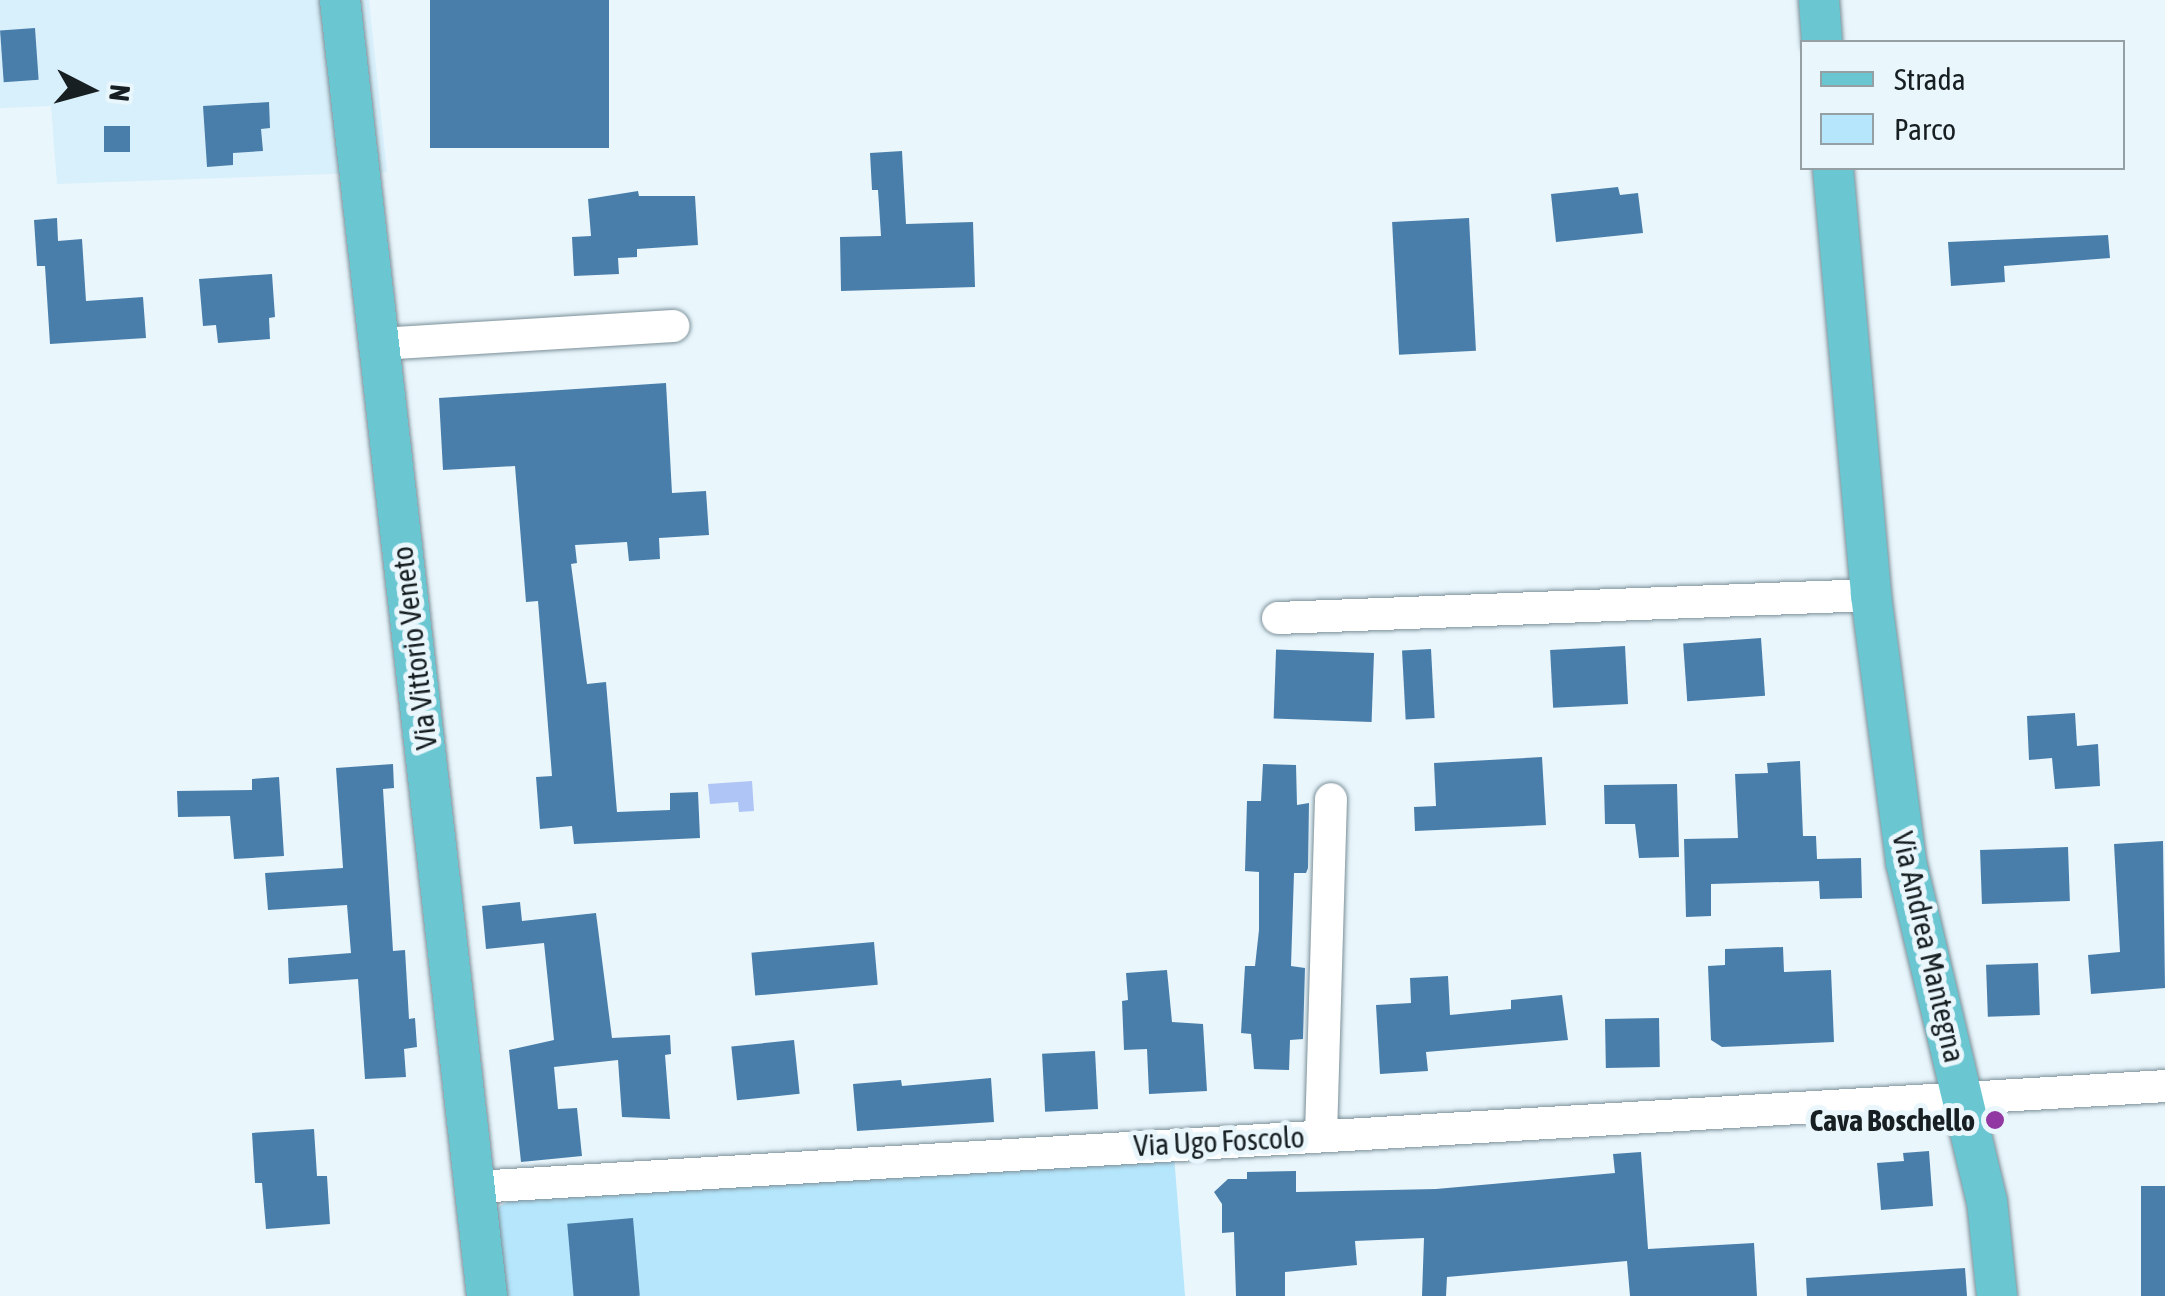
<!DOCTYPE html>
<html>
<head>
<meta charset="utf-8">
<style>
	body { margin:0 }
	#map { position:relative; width:2165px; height:1296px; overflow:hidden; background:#e9f6fc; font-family:"Asap Condensed",sans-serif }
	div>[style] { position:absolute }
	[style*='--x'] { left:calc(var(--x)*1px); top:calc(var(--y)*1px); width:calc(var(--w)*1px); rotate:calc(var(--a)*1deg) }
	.built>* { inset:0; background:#d8f0fb }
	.green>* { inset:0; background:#b5e6fc }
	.water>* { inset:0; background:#afc5f5 }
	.building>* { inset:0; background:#4a7eaa; transform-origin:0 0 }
	.roads { filter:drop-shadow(0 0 2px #7b8f98) drop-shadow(0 0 2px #7b8f98) }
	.minor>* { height:32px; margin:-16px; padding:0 16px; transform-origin:16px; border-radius:16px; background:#fff }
	.major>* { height:40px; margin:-20px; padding:0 20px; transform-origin:20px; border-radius:20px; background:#6ac7d2 }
	.dots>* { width:28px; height:28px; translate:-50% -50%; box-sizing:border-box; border:5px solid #e9f6fc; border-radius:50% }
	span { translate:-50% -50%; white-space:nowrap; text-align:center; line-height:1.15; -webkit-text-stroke:10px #e9f6fc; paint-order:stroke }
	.street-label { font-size:30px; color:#171f22 }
	.poi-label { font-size:30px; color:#171f22; font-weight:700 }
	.right { translate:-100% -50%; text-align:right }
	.legend { position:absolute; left:1800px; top:40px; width:325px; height:130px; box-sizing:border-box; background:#e9f6fc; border:2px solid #95a0a5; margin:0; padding:12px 18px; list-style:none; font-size:30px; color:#171f22 }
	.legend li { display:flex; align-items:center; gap:20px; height:50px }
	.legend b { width:50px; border:2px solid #95a0a5 }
	.north { position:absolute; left:40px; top:40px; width:100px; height:100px; -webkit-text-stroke:8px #e9f6fc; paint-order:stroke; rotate:96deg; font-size:28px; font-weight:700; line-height:40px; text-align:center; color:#171f22 }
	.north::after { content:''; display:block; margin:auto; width:35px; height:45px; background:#171f22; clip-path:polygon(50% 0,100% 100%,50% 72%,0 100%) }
</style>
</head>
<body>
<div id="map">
	<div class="built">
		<i style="clip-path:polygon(0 0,369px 0,387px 172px,57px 184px,51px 106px,0 108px)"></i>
	</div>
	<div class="green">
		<i style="clip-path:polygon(1174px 1155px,1185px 1296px,505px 1296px,497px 1208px,514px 1198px)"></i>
	</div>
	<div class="water">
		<i style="clip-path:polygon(752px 781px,754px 811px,739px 812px,738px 802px,710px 804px,708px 784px)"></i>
	</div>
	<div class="building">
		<i style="left:430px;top:0;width:179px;height:148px"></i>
		<i style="left:35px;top:28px;width:52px;height:35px;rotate:86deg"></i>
		<i style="clip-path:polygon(269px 102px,270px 128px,261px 129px,263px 151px,233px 153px,233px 165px,207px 167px,203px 106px)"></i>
		<i style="left:104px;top:126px;width:26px;height:26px"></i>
		<i style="clip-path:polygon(902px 151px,906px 224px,973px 222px,975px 287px,841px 291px,840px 237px,881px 236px,878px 190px,872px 190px,870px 153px)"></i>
		<i style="clip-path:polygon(1618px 187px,1620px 195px,1638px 193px,1643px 233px,1556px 242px,1551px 194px)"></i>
		<i style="clip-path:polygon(638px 191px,639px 196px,695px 196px,698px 245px,637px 249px,637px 257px,618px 258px,619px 274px,574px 276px,572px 237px,591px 236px,588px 199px)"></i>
		<i style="clip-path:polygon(57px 218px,58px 241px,82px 239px,86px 301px,143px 297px,146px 338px,50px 344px,45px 266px,37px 266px,34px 220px)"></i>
		<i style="left:1469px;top:218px;width:133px;height:77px;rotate:87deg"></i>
		<i style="clip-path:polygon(2108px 235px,2110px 258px,2004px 266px,2005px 282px,1951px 286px,1948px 242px)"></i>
		<i style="clip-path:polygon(272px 274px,275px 317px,269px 318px,270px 339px,218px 343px,216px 325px,203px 326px,199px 279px)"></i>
		<i style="clip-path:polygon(666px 383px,672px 493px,706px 491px,709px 535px,659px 538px,660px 559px,629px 561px,627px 542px,575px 545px,577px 563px,571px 564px,587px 684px,606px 682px,617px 812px,670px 810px,670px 793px,698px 792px,700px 838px,574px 844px,572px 826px,540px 829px,536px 777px,552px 776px,538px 601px,526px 602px,515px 466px,443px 470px,439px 398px)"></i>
		<i style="left:1761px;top:638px;width:58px;height:78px;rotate:86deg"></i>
		<i style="left:1625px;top:646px;width:58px;height:75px;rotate:87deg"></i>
		<i style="left:1431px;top:649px;width:69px;height:29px;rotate:87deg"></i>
		<i style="left:1374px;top:653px;width:69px;height:98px;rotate:92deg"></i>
		<i style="clip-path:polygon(2075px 713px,2077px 746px,2098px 744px,2100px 786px,2055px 789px,2052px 758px,2029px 760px,2027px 716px)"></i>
		<i style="clip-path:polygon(1542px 757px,1546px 825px,1415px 831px,1414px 807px,1436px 806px,1434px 763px)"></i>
		<i style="clip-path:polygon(1800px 761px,1803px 836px,1816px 836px,1817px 859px,1861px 858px,1862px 898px,1820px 899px,1819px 881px,1711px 884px,1711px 916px,1686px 917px,1684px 839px,1738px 838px,1735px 774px,1768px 773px,1767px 763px)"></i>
		<i style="clip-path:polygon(393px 764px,394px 788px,383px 789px,393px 951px,405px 950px,409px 1019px,415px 1018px,417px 1047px,404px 1049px,406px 1077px,365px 1079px,358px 979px,289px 984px,288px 958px,351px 953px,347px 905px,268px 910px,265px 873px,343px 868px,336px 768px)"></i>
		<i style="clip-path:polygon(1263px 764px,1296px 765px,1297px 805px,1309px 803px,1308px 868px,1306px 873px,1294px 873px,1291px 966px,1305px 968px,1303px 1039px,1290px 1040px,1289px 1070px,1254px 1069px,1251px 1034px,1241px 1033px,1245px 966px,1255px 966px,1259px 930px,1259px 872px,1245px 871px,1247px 801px,1261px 801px)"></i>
		<i style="clip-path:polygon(279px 777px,284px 856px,234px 859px,230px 816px,178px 817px,177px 791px,252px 790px,252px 779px)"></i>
		<i style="clip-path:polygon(1677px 784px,1679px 857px,1639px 858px,1635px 824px,1605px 824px,1604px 785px)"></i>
		<i style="clip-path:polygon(2163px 841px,2165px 988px,2091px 994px,2088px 955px,2120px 952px,2114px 844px)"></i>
		<i style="left:2068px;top:847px;width:54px;height:88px;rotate:88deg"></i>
		<i style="clip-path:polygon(520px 902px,522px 921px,596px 913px,612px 1038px,670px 1035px,671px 1054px,665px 1055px,670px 1119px,622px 1117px,618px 1060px,554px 1067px,558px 1109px,577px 1108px,582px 1156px,521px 1162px,509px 1050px,554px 1040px,544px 943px,486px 949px,482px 906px)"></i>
		<i style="left:874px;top:942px;width:43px;height:123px;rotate:85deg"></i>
		<i style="clip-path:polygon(1783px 947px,1784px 972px,1831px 970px,1834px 1042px,1722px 1047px,1711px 1040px,1708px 966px,1725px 965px,1725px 949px)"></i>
		<i style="left:2038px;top:963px;width:52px;height:52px;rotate:88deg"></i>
		<i style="clip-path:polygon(1167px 970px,1172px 1022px,1203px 1024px,1207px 1091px,1149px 1094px,1147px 1049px,1124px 1050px,1122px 1001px,1128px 1000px,1126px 973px)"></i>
		<i style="clip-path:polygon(1448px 976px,1450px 1015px,1511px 1009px,1511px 1000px,1562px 995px,1568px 1040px,1426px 1052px,1428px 1071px,1380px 1074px,1376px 1005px,1411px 1003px,1410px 978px)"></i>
		<i style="left:1659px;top:1018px;width:49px;height:54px;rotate:89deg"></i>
		<i style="left:794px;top:1040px;width:54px;height:63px;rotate:84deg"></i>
		<i style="left:1095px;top:1051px;width:58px;height:53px;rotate:87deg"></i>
		<i style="clip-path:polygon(991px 1078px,994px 1122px,857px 1131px,853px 1084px,901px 1080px,902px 1086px)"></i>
		<i style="clip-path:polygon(314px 1129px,317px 1176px,327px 1176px,330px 1224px,266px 1229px,262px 1183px,255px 1183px,252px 1133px)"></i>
		<i style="clip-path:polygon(1929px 1151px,1933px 1206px,1881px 1210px,1877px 1163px,1904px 1161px,1903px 1153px)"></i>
		<i style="clip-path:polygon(1641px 1152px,1648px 1249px,1754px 1243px,1757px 1296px,1630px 1296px,1627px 1261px,1447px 1277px,1446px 1296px,1422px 1296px,1424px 1238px,1355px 1241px,1357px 1265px,1285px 1272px,1285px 1296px,1236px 1296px,1234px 1232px,1222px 1233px,1222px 1204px,1214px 1192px,1228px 1179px,1247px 1179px,1247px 1172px,1296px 1171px,1296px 1192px,1436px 1189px,1615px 1173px,1613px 1154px)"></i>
		<i style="left:2141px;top:1186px;width:24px;height:110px"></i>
		<i style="left:633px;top:1218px;width:78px;height:66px;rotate:85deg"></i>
		<i style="clip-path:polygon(1965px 1268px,1967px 1296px,1807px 1296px,1806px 1278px)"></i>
	</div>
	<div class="roads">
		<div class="minor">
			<i style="--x:379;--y:344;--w:295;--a:-3.5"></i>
			<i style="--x:1278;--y:618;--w:593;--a:-2.22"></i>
			<i style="--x:1321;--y:1135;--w:336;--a:-88.3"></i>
			<i style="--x:476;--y:1187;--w:1692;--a:-3.42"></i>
		</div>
		<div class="major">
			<i style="--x:340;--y:0;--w:1304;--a:83.53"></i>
			<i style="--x:1819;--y:0;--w:42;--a:85.9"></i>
			<i style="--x:1833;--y:168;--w:429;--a:84.9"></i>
			<i style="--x:1871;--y:595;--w:269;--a:82.5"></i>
			<i style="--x:1906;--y:862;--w:349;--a:76.6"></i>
			<i style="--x:1987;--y:1201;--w:96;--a:84"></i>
		</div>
	</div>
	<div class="dots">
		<i style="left:1995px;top:1120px;background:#9238a3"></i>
	</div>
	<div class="street-label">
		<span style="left:414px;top:648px;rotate:-97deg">Via Vittorio Veneto</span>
		<span style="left:1929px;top:947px;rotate:77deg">Via Andrea Mantegna</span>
		<span style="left:1219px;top:1141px;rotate:-3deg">Via Ugo Foscolo</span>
	</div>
	<div class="poi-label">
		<span class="right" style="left:1975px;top:1120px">Cava Boschello</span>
	</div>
	<ul class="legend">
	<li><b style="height:12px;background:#6ac7d2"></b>Strada</li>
	<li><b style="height:28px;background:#b5e6fc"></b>Parco</li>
	</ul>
	<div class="north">N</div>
</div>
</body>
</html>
